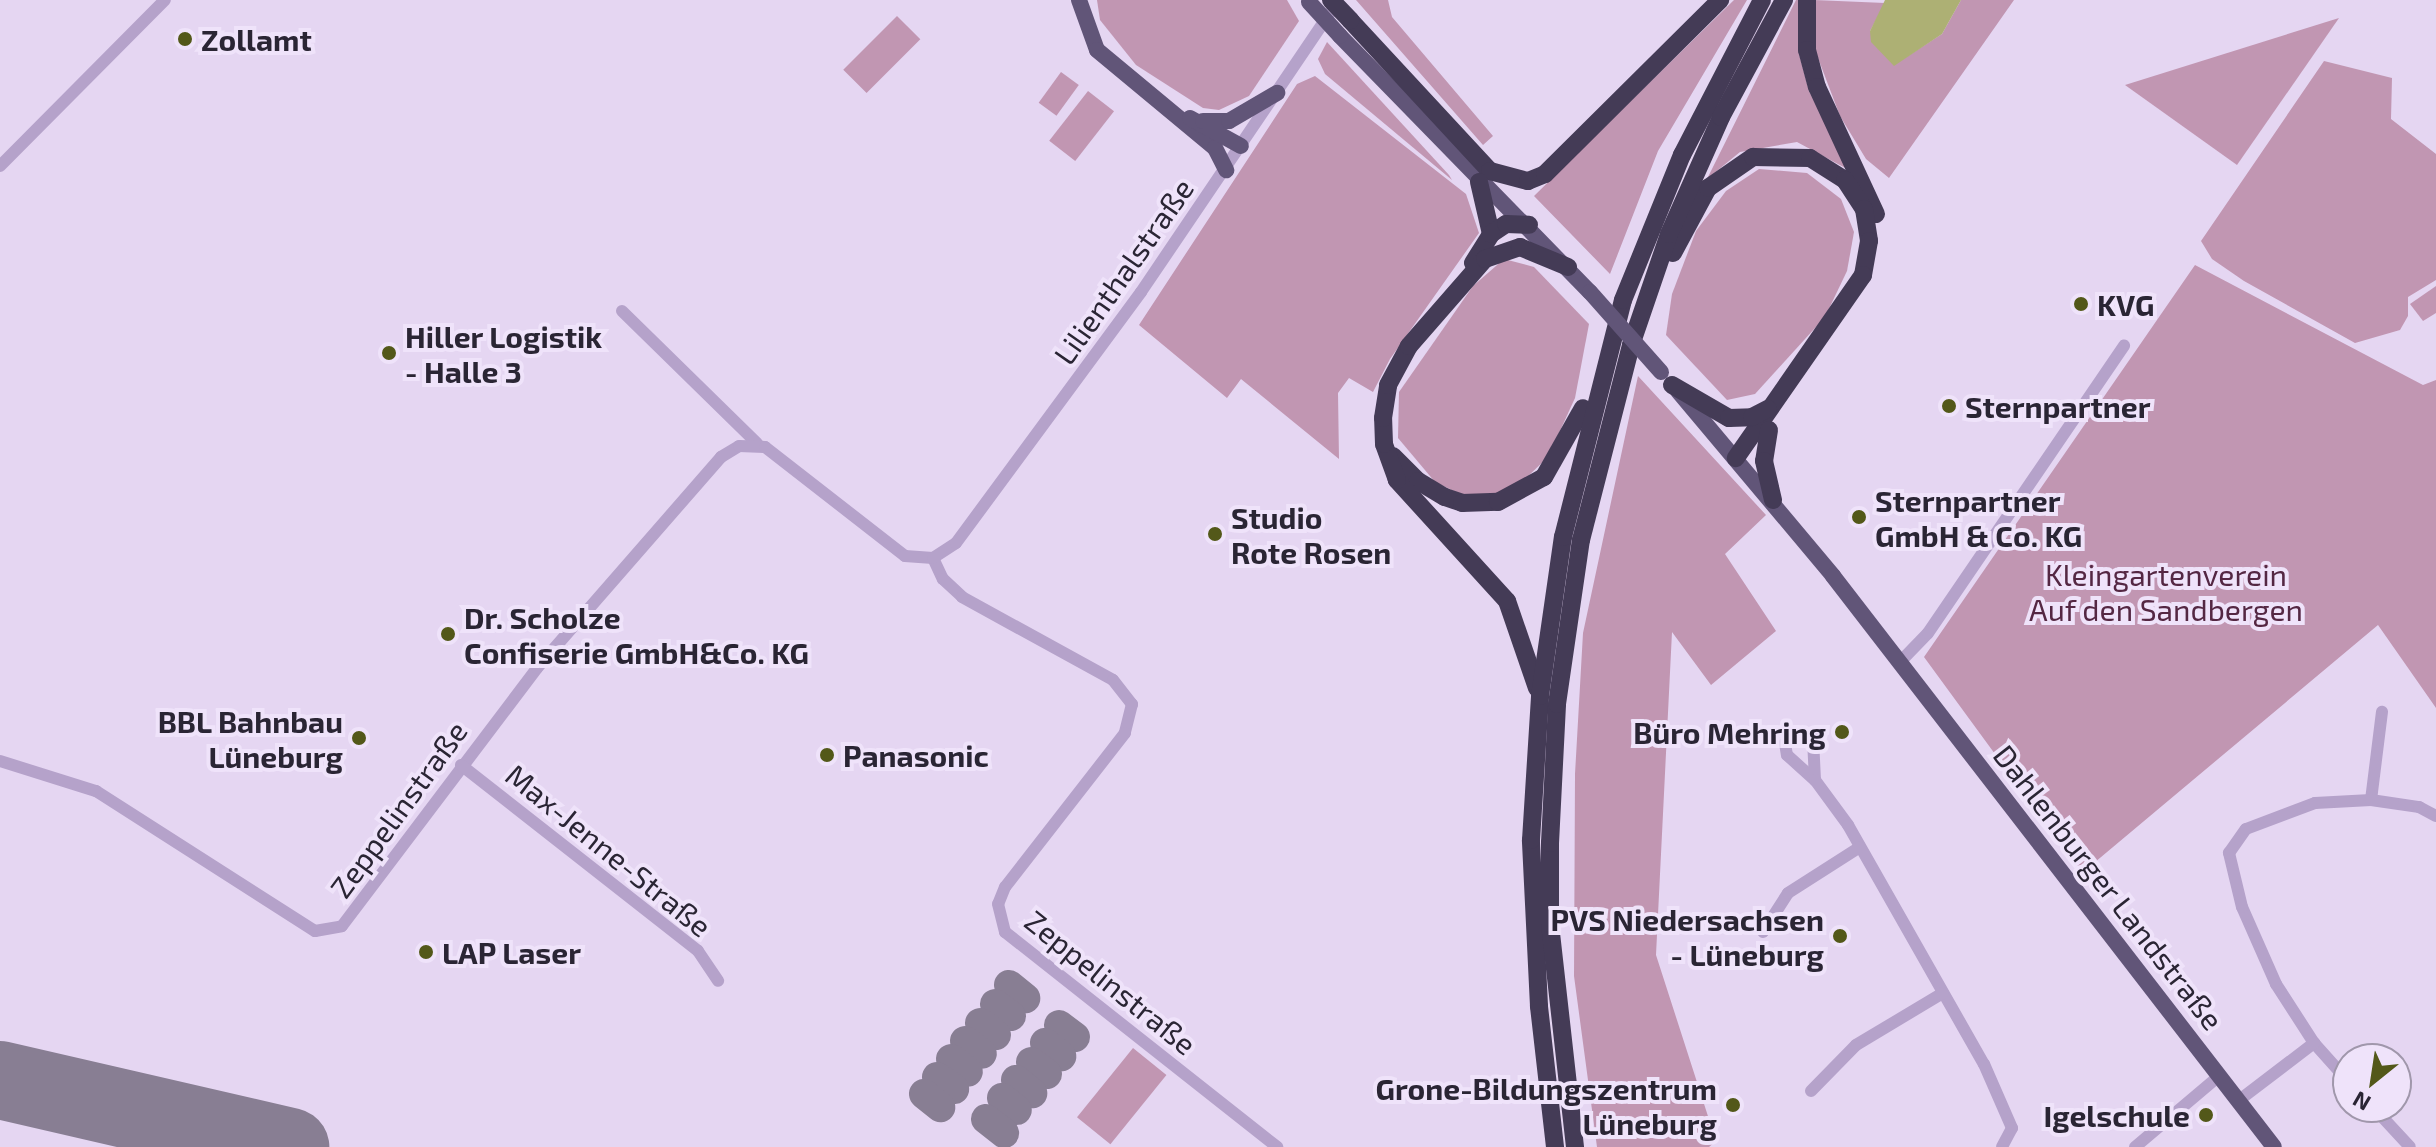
<!DOCTYPE html>
<html>
<head>
<meta charset="utf-8">
<style>
	body { margin:0 }
	#map { position:relative; width:2436px; height:1147px; overflow:hidden; background:#e5d6f2; font-family:"Exo 2",sans-serif }
	div>[style] { position:absolute }
	[style*='--x'] { left:calc(var(--x)*1px); top:calc(var(--y)*1px); width:calc(var(--w)*1px); rotate:calc(var(--a)*1deg) }
	.green>* { inset:0; background:#c196b2; transform-origin:0 0 }
	.water>* { inset:0; background:#adb074 }
	.taxiway>* { height:30px; margin:-15px; padding:0 15px; transform-origin:15px; border-radius:15px; background:#887e93 }
	.runway>* { height:78px; margin:-39px; padding:0 39px; transform-origin:39px; border-radius:39px; background:#887e93 }
	.minor>* { height:12px; margin:-6px; padding:0 6px; transform-origin:6px; border-radius:6px; background:#b5a2ca }
	.major>* { height:16px; margin:-8px; padding:0 8px; transform-origin:8px; border-radius:8px; background:#615578 }
	.highway>* { height:18px; margin:-9px; padding:0 9px; transform-origin:9px; border-radius:9px; background:#443b56 }
	.major-bridge>* { height:16px; margin:-8px; padding:0 8px; transform-origin:8px; border-radius:8px; background:#615578 }
	.highway-bridge>* { height:18px; margin:-9px; padding:0 9px; transform-origin:9px; border-radius:9px; background:#443b56 }
	.dots>* { width:22px; height:22px; translate:-50% -50%; box-sizing:border-box; border:4px solid #efe3fa; border-radius:50% }
	span { translate:-50% -50%; white-space:nowrap; text-align:center; line-height:1.15; -webkit-text-stroke:8px #efe3fa; paint-order:stroke }
	.poi-label { font-size:30px; color:#2a2534; font-weight:700 }
	.left { translate:0 -50%; text-align:left }
	.right { translate:-100% -50%; text-align:right }
	.street-label { font-size:30px; color:#2a2534 }
	.park-label { font-size:30px; color:#542743 }
	.north { position:absolute; left:2332px; top:1043px; width:80px; height:80px; box-sizing:border-box; background:#efe3fa; border:2px solid #a097ab; border-radius:50%; rotate:210deg; font-size:22px; font-weight:700; line-height:32px; text-align:center; color:#2a2534 }
	.north::after { content:''; display:block; margin:auto; width:28px; height:36px; background:#535819; clip-path:polygon(50% 0,100% 100%,50% 72%,0 100%) }
</style>
</head>
<body>
<div id="map">
	<div class="green">
		<i style="clip-path:polygon(1097px 0,1287px 0,1299px 21px,1249px 96px,1219px 110px,1203px 108px,1136px 65px,1100px 20px)"></i>
		<i style="clip-path:polygon(1356px 0,1388px 0,1392px 17px,1493px 136px,1483px 145px)"></i>
		<i style="clip-path:polygon(1734px 0,1747px 0,1658px 151px,1610px 274px,1534px 196px)"></i>
		<i style="clip-path:polygon(1796px 0,1801px 0,1798px 50px,1809px 91px,1851px 171px,1797px 142px,1740px 152px,1707px 179px)"></i>
		<i style="clip-path:polygon(1814px 0,1885px 3px,1870px 31px,1894px 65px,1942px 34px,1961px 0,2014px 0,1889px 178px,1866px 159px,1840px 116px,1815px 50px)"></i>
		<i style="left:897px;top:16px;width:33px;height:76px;rotate:45deg"></i>
		<i style="clip-path:polygon(2339px 18px,2237px 165px,2125px 85px)"></i>
		<i style="clip-path:polygon(1327px 42px,1449px 175px,1452px 180px,1325px 74px,1318px 59px)"></i>
		<i style="clip-path:polygon(2324px 61px,2392px 78px,2391px 119px,2436px 154px,2436px 280px,2408px 297px,2408px 316px,2400px 330px,2355px 343px,2244px 281px,2212px 259px,2201px 241px)"></i>
		<i style="left:1061px;top:72px;width:22px;height:38px;rotate:36deg"></i>
		<i style="clip-path:polygon(1315px 76px,1466px 194px,1479px 233px,1390px 359px,1373px 392px,1349px 378px,1338px 393px,1339px 459px,1241px 379px,1227px 398px,1139px 325px,1297px 84px)"></i>
		<i style="left:1088px;top:91px;width:33px;height:63px;rotate:38deg"></i>
		<i style="clip-path:polygon(1759px 169px,1807px 173px,1841px 199px,1854px 232px,1847px 271px,1825px 317px,1755px 394px,1727px 400px,1666px 335px,1672px 294px,1696px 231px,1726px 191px)"></i>
		<i style="clip-path:polygon(1504px 259px,1534px 267px,1589px 324px,1575px 398px,1548px 457px,1524px 480px,1498px 493px,1464px 496px,1435px 482px,1398px 438px,1399px 392px,1473px 286px)"></i>
		<i style="clip-path:polygon(2195px 265px,2423px 385px,2436px 380px,2436px 708px,2378px 625px,2082px 873px,1924px 657px)"></i>
		<i style="clip-path:polygon(2436px 286px,2436px 313px,2423px 321px,2410px 304px)"></i>
		<i style="clip-path:polygon(1638px 376px,1766px 515px,1725px 554px,1776px 631px,1711px 685px,1672px 632px,1656px 955px,1716px 1141px,1709px 1147px,1597px 1147px,1574px 976px,1575px 774px,1583px 633px)"></i>
		<i style="left:1133px;top:1048px;width:43px;height:89px;rotate:39deg"></i>
	</div>
	<div class="water">
		<i style="clip-path:polygon(1885px 0,1961px 0,1942px 34px,1894px 66px,1871px 42px,1870px 31px)"></i>
	</div>
	<div class="taxiway">
		<i style="--x:1009;--y:985;--w:21;--a:39"></i>
		<i style="--x:995;--y:1004;--w:20;--a:37"></i>
		<i style="--x:980;--y:1023;--w:20;--a:37"></i>
		<i style="--x:1059;--y:1025;--w:20;--a:37"></i>
		<i style="--x:965;--y:1041;--w:21;--a:37"></i>
		<i style="--x:1045;--y:1043;--w:21;--a:39"></i>
		<i style="--x:951;--y:1059;--w:21;--a:37"></i>
		<i style="--x:1031;--y:1062;--w:20;--a:37"></i>
		<i style="--x:937;--y:1077;--w:21;--a:35"></i>
		<i style="--x:1016;--y:1080;--w:21;--a:39"></i>
		<i style="--x:924;--y:1094;--w:21;--a:39"></i>
		<i style="--x:1002;--y:1098;--w:19;--a:39"></i>
		<i style="--x:986;--y:1119;--w:23;--a:38"></i>
	</div>
	<div class="runway">
		<i style="--x:0;--y:1080;--w:298;--a:13"></i>
	</div>
	<div class="minor">
		<i style="--x:0;--y:166;--w:234;--a:-45.2"></i>
		<i style="--x:622;--y:311;--w:189;--a:44.4"></i>
		<i style="--x:933;--y:558;--w:23;--a:65"></i>
		<i style="--x:943;--y:579;--w:26;--a:43"></i>
		<i style="--x:962;--y:597;--w:172;--a:28.8"></i>
		<i style="--x:1113;--y:680;--w:31;--a:52"></i>
		<i style="--x:1132;--y:704;--w:30;--a:104"></i>
		<i style="--x:1125;--y:733;--w:195;--a:127.9"></i>
		<i style="--x:1005;--y:887;--w:18;--a:112"></i>
		<i style="--x:998;--y:904;--w:29;--a:76"></i>
		<i style="--x:1005;--y:932;--w:347;--a:38.3"></i>
		<i style="--x:1900;--y:662;--w:40;--a:-46"></i>
		<i style="--x:1928;--y:633;--w:348;--a:-55.7"></i>
		<i style="--x:0;--y:761;--w:101;--a:17.4"></i>
		<i style="--x:96;--y:791;--w:260;--a:32.6"></i>
		<i style="--x:315;--y:931;--w:27;--a:-10"></i>
		<i style="--x:342;--y:926;--w:323;--a:-52.9"></i>
		<i style="--x:537;--y:668;--w:280;--a:-48.9"></i>
		<i style="--x:721;--y:457;--w:21;--a:-31"></i>
		<i style="--x:739;--y:446;--w:26;--a:2"></i>
		<i style="--x:765;--y:447;--w:177;--a:37.9"></i>
		<i style="--x:905;--y:556;--w:28;--a:4"></i>
		<i style="--x:933;--y:558;--w:27;--a:-33"></i>
		<i style="--x:956;--y:543;--w:312;--a:-53.6"></i>
		<i style="--x:1141;--y:292;--w:337;--a:-55.9"></i>
		<i style="--x:461;--y:765;--w:301;--a:38.1"></i>
		<i style="--x:698;--y:951;--w:36;--a:56"></i>
		<i style="--x:1815;--y:780;--w:41;--a:-92.8"></i>
		<i style="--x:1813;--y:739;--w:21;--a:-166"></i>
		<i style="--x:1793;--y:734;--w:12;--a:132"></i>
		<i style="--x:1785;--y:743;--w:12;--a:81"></i>
		<i style="--x:1787;--y:755;--w:38;--a:42"></i>
		<i style="--x:1815;--y:780;--w:56;--a:53.7"></i>
		<i style="--x:1848;--y:825;--w:275;--a:60.4"></i>
		<i style="--x:1984;--y:1064;--w:70;--a:66.4"></i>
		<i style="--x:2012;--y:1128;--w:21;--a:118"></i>
		<i style="--x:2371;--y:800;--w:89;--a:-82.9"></i>
		<i style="--x:1763;--y:932;--w:46;--a:-57.3"></i>
		<i style="--x:1788;--y:893;--w:85;--a:-32.6"></i>
		<i style="--x:2348;--y:1081;--w:51;--a:-131.8"></i>
		<i style="--x:2314;--y:1043;--w:70;--a:-122.8"></i>
		<i style="--x:2276;--y:984;--w:84;--a:-113.8"></i>
		<i style="--x:2242;--y:907;--w:56;--a:-103.5"></i>
		<i style="--x:2229;--y:853;--w:29;--a:-55"></i>
		<i style="--x:2246;--y:829;--w:74;--a:-20.6"></i>
		<i style="--x:2315;--y:803;--w:56;--a:-3.1"></i>
		<i style="--x:2371;--y:800;--w:49;--a:8.3"></i>
		<i style="--x:2419;--y:807;--w:19;--a:28"></i>
		<i style="--x:1811;--y:1091;--w:64;--a:-45.6"></i>
		<i style="--x:1856;--y:1045;--w:101;--a:-30.9"></i>
		<i style="--x:2238;--y:1101;--w:96;--a:-37.3"></i>
		<i style="--x:2373;--y:1107;--w:54;--a:47.2"></i>
		<i style="--x:2135;--y:1147;--w:110;--a:-40.2"></i>
	</div>
	<div class="major">
		<i style="--x:1079;--y:0;--w:53;--a:70.2"></i>
		<i style="--x:1097;--y:50;--w:153;--a:39.7"></i>
		<i style="--x:1215;--y:148;--w:25;--a:63"></i>
		<i style="--x:1340;--y:36;--w:358;--a:45.7"></i>
		<i style="--x:1190;--y:118;--w:58;--a:28.8"></i>
		<i style="--x:1203;--y:121;--w:26;--a:0"></i>
		<i style="--x:1229;--y:121;--w:56;--a:-30.3"></i>
		<i style="--x:1678;--y:391;--w:241;--a:50"></i>
		<i style="--x:1833;--y:576;--w:721;--a:52.32"></i>
	</div>
	<div class="highway">
		<i style="--x:1807;--y:0;--w:50;--a:90"></i>
		<i style="--x:1807;--y:50;--w:38;--a:75"></i>
		<i style="--x:1817;--y:87;--w:140;--a:65.1"></i>
		<i style="--x:1350;--y:20;--w:206;--a:47.2"></i>
		<i style="--x:1490;--y:171;--w:39;--a:15"></i>
		<i style="--x:1528;--y:181;--w:18;--a:-22"></i>
		<i style="--x:1545;--y:174;--w:247;--a:-44.8"></i>
		<i style="--x:1479;--y:182;--w:53;--a:77"></i>
		<i style="--x:1673;--y:253;--w:74;--a:-61.7"></i>
		<i style="--x:1708;--y:188;--w:55;--a:-34.6"></i>
		<i style="--x:1753;--y:157;--w:57;--a:1"></i>
		<i style="--x:1810;--y:158;--w:41;--a:32.2"></i>
		<i style="--x:1845;--y:180;--w:35;--a:57"></i>
		<i style="--x:1864;--y:209;--w:32;--a:81"></i>
		<i style="--x:1869;--y:241;--w:35;--a:100"></i>
		<i style="--x:1863;--y:275;--w:223;--a:124.8"></i>
		<i style="--x:1473;--y:263;--w:34;--a:-58"></i>
		<i style="--x:1491;--y:234;--w:18;--a:-34"></i>
		<i style="--x:1506;--y:224;--w:23;--a:2"></i>
		<i style="--x:1672;--y:385;--w:66;--a:30.1"></i>
		<i style="--x:1729;--y:418;--w:23;--a:-2"></i>
		<i style="--x:1752;--y:417;--w:18;--a:-27"></i>
		<i style="--x:1769;--y:430;--w:31;--a:99"></i>
		<i style="--x:1764;--y:461;--w:40;--a:77"></i>
		<i style="--x:1393;--y:456;--w:35;--a:45"></i>
		<i style="--x:1418;--y:481;--w:31;--a:31"></i>
		<i style="--x:1445;--y:497;--w:18;--a:19"></i>
		<i style="--x:1462;--y:503;--w:36;--a:-2"></i>
		<i style="--x:1498;--y:502;--w:52;--a:-28.5"></i>
		<i style="--x:1544;--y:477;--w:79;--a:-60.5"></i>
		<i style="--x:1537;--y:688;--w:92;--a:-109"></i>
		<i style="--x:1507;--y:601;--w:164;--a:-132.3"></i>
		<i style="--x:1397;--y:480;--w:38;--a:-110"></i>
		<i style="--x:1384;--y:444;--w:26;--a:-92"></i>
		<i style="--x:1383;--y:418;--w:33;--a:-81"></i>
		<i style="--x:1388;--y:385;--w:44;--a:-61.7"></i>
		<i style="--x:1409;--y:346;--w:116;--a:-48.9"></i>
		<i style="--x:1485;--y:259;--w:37;--a:-19"></i>
		<i style="--x:1520;--y:247;--w:52;--a:22.6"></i>
		<i style="--x:1555;--y:1147;--w:142;--a:-96.5"></i>
		<i style="--x:1539;--y:1006;--w:166;--a:-92.8"></i>
		<i style="--x:1531;--y:840;--w:144;--a:-86.4"></i>
		<i style="--x:1540;--y:696;--w:161;--a:-81.8"></i>
		<i style="--x:1563;--y:537;--w:244;--a:-75.8"></i>
		<i style="--x:1623;--y:300;--w:157;--a:-67.9"></i>
		<i style="--x:1682;--y:155;--w:174;--a:-62.7"></i>
		<i style="--x:1575;--y:1147;--w:224;--a:-96.4"></i>
		<i style="--x:1550;--y:924;--w:81;--a:-90"></i>
		<i style="--x:1550;--y:843;--w:139;--a:-87.1"></i>
		<i style="--x:1557;--y:704;--w:166;--a:-81.7"></i>
		<i style="--x:1581;--y:540;--w:201;--a:-75.6"></i>
		<i style="--x:1631;--y:345;--w:117;--a:-71.1"></i>
		<i style="--x:1669;--y:234;--w:128;--a:-66"></i>
		<i style="--x:1721;--y:117;--w:133;--a:-61.7"></i>
	</div>
	<div class="major-bridge">
		<i style="--x:1309;--y:2;--w:46;--a:47.6"></i>
		<i style="--x:1590;--y:292;--w:107;--a:48.4"></i>
	</div>
	<div class="highway-bridge">
		<i style="--x:1331;--y:0;--w:28;--a:46"></i>
	</div>
	<div class="dots">
		<i style="left:185px;top:39px;background:#535819"></i>
		<i style="left:2081px;top:304px;background:#535819"></i>
		<i style="left:389px;top:353px;background:#535819"></i>
		<i style="left:1949px;top:406px;background:#535819"></i>
		<i style="left:1859px;top:517px;background:#535819"></i>
		<i style="left:1215px;top:534px;background:#535819"></i>
		<i style="left:448px;top:634px;background:#535819"></i>
		<i style="left:1842px;top:732px;background:#535819"></i>
		<i style="left:359px;top:738px;background:#535819"></i>
		<i style="left:827px;top:755px;background:#535819"></i>
		<i style="left:1840px;top:936px;background:#535819"></i>
		<i style="left:426px;top:952px;background:#535819"></i>
		<i style="left:1733px;top:1105px;background:#535819"></i>
		<i style="left:2206px;top:1115px;background:#535819"></i>
	</div>
	<div class="poi-label">
		<span class="left" style="left:201px;top:39px">Zollamt</span>
		<span class="left" style="left:2097px;top:304px">KVG</span>
		<span class="left" style="left:405px;top:353px">Hiller Logistik<br>- Halle 3</span>
		<span class="left" style="left:1965px;top:406px">Sternpartner</span>
		<span class="left" style="left:1875px;top:517px">Sternpartner<br>GmbH &amp; Co. KG</span>
		<span class="left" style="left:1231px;top:534px">Studio<br>Rote Rosen</span>
		<span class="left" style="left:464px;top:634px">Dr. Scholze<br>Confiserie GmbH&amp;Co. KG</span>
		<span class="right" style="left:343px;top:738px">BBL Bahnbau<br>Lüneburg</span>
		<span class="right" style="left:1826px;top:732px">Büro Mehring</span>
		<span class="left" style="left:843px;top:755px">Panasonic</span>
		<span class="right" style="left:1824px;top:936px">PVS Niedersachsen<br>- Lüneburg</span>
		<span class="left" style="left:442px;top:952px">LAP Laser</span>
		<span class="right" style="left:1717px;top:1105px">Grone-Bildungszentrum<br>Lüneburg</span>
		<span class="right" style="left:2190px;top:1115px">Igelschule</span>
	</div>
	<div class="street-label">
		<span style="left:1123px;top:271px;rotate:-55deg">Lilienthalstraße</span>
		<span style="left:398px;top:809px;rotate:-54deg">Zeppelinstraße</span>
		<span style="left:609px;top:850px;rotate:39deg">Max-Jenne-Straße</span>
		<span style="left:2109px;top:887px;rotate:52deg">Dahlenburger Landstraße</span>
		<span style="left:1111px;top:982px;rotate:39deg">Zeppelinstraße</span>
	</div>
	<div class="park-label">
		<span style="left:2166px;top:591px">Kleingartenverein<br>Auf den Sandbergen</span>
	</div>
	<div class="north">N</div>
</div>
</body>
</html>
